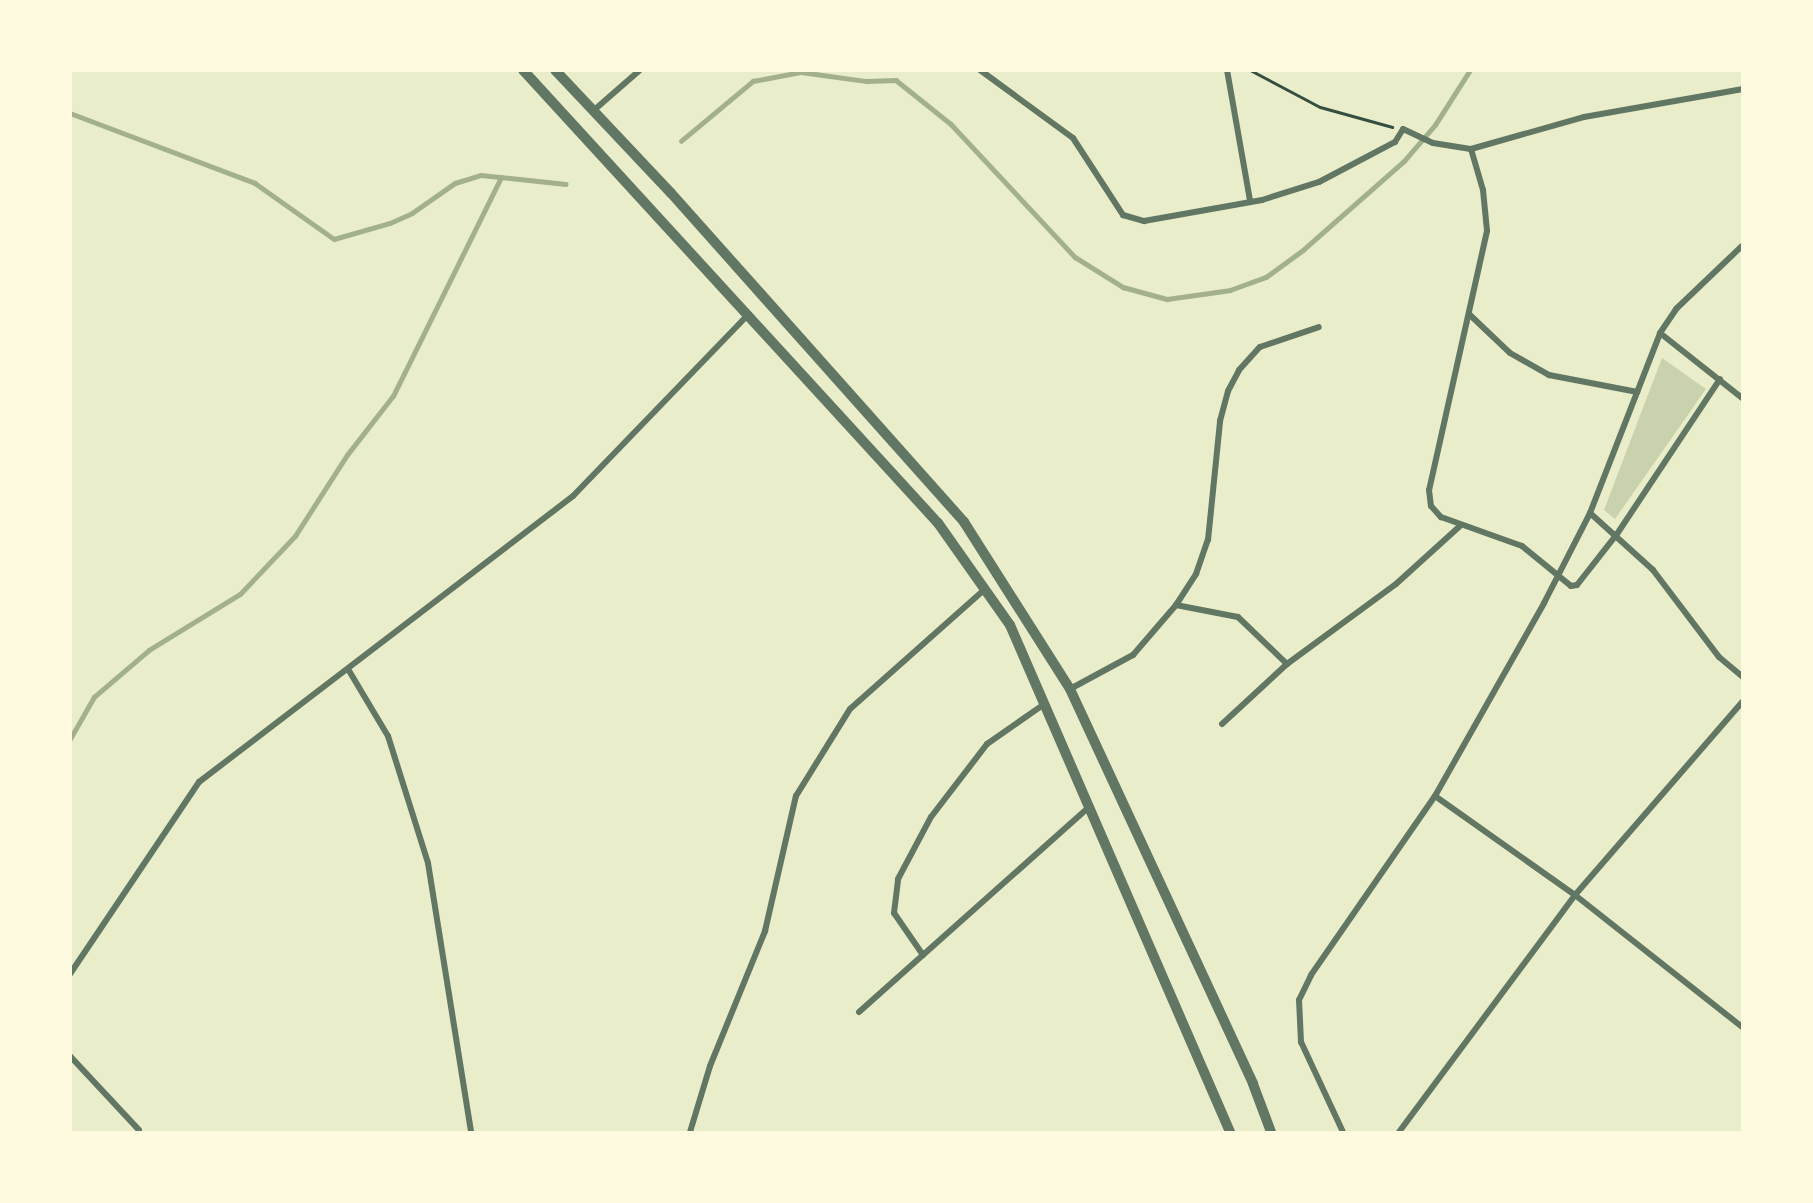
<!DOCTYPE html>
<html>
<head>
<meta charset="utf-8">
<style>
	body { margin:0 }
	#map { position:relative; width:1813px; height:1203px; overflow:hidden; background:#e9edc9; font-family:Signika,sans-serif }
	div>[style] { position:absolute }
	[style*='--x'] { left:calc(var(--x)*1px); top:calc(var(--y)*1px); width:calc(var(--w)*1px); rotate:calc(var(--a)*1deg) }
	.green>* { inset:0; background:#cad2ad }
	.stream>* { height:4.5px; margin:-2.25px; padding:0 2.25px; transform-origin:2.25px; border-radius:2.25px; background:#a3b18a }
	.path>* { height:3px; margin:-1.5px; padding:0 1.5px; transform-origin:1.5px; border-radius:1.5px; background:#344e41 }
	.minor>* { height:6px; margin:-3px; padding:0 3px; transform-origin:3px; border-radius:3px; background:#617663 }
	.tertiary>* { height:10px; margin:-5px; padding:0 5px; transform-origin:5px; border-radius:5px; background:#617663 }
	span { translate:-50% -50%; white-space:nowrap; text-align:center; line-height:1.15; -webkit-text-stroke:5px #fefae0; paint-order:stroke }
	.frame { position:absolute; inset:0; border:72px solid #fefae0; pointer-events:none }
</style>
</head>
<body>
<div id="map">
	<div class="green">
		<i style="clip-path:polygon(1662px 358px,1706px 389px,1615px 519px,1604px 510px)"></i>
	</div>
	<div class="stream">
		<i style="--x:70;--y:113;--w:198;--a:20.7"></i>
		<i style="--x:255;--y:183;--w:97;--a:35.3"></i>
		<i style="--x:334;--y:239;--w:58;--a:-15.9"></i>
		<i style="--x:390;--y:223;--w:24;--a:-24"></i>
		<i style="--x:412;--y:213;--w:52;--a:-34.9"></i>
		<i style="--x:455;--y:183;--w:27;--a:-17"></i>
		<i style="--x:481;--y:175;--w:85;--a:6"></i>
		<i style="--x:681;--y:141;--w:94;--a:-39.8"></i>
		<i style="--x:753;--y:81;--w:49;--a:-10.6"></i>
		<i style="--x:801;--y:72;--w:66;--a:7.9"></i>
		<i style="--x:866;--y:81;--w:30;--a:-2"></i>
		<i style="--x:896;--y:80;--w:70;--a:38.7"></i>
		<i style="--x:951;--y:124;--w:182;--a:47"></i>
		<i style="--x:1075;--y:257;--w:57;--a:32"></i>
		<i style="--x:1123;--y:287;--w:46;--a:15.3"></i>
		<i style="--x:1167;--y:299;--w:64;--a:-8.1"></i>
		<i style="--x:1230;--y:290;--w:38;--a:-20"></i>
		<i style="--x:1266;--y:277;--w:46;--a:-36.1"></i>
		<i style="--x:1303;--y:250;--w:135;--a:-41.4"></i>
		<i style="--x:1404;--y:161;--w:48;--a:-49.3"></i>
		<i style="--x:1435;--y:125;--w:65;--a:-57.5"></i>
		<i style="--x:70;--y:739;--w:48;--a:-60.3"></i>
		<i style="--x:94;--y:697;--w:72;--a:-40.5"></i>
		<i style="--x:149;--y:650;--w:107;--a:-31.6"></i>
		<i style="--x:240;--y:594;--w:80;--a:-46.5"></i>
		<i style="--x:295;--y:536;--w:96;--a:-57.3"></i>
		<i style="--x:347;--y:455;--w:75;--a:-52.1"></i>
		<i style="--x:393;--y:396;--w:244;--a:-63.7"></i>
	</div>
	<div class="path">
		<i style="--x:1250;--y:70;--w:79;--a:27.9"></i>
		<i style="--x:1320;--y:107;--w:75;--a:15.5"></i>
	</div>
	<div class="minor">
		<i style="--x:980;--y:70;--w:115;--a:36.2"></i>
		<i style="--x:1073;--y:138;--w:92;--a:57"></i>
		<i style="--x:1123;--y:215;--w:22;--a:16"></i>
		<i style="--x:1144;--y:221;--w:120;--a:-10.1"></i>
		<i style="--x:1262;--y:200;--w:60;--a:-17.5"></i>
		<i style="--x:1319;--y:182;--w:86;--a:-27.8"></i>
		<i style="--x:1395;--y:142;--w:15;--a:-58"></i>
		<i style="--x:1403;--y:129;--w:33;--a:25"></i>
		<i style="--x:1433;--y:143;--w:38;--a:9"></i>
		<i style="--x:1471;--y:149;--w:117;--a:-15.8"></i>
		<i style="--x:1584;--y:117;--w:160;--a:-10"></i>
		<i style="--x:1227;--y:70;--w:132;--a:80"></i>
		<i style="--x:593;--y:111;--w:62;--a:-41.1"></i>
		<i style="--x:1471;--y:149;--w:43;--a:73.7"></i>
		<i style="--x:1483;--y:190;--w:41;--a:84.4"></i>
		<i style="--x:1487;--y:231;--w:265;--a:102.6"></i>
		<i style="--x:1429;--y:490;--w:16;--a:83"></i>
		<i style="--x:1431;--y:506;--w:15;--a:48"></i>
		<i style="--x:1441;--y:517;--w:86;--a:19.7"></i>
		<i style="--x:1522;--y:546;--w:63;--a:39.2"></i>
		<i style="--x:1571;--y:586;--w:6;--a:-9"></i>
		<i style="--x:1577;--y:585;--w:65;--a:-51.9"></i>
		<i style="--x:1617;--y:534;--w:186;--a:-56.4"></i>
		<i style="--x:1470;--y:315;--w:55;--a:43.5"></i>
		<i style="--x:1510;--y:353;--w:45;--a:29.4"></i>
		<i style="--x:1549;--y:375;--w:90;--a:10.9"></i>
		<i style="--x:1660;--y:333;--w:105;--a:38.4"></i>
		<i style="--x:1590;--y:513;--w:85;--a:42.1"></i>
		<i style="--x:1653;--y:570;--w:109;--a:52.8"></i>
		<i style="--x:1719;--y:657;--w:30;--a:40"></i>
		<i style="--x:1176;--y:605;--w:63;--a:11"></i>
		<i style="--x:1238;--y:617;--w:68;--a:43.8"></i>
		<i style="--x:348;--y:669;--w:78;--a:59.2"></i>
		<i style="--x:388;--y:736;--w:133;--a:72.5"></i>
		<i style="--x:428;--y:863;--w:272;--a:80.9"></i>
		<i style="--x:1070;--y:689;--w:72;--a:-28.4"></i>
		<i style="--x:1133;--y:655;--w:66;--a:-49.3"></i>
		<i style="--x:1176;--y:605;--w:37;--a:-57"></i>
		<i style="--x:1196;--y:574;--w:36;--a:-71"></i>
		<i style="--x:1208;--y:540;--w:120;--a:-84.2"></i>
		<i style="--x:1220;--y:421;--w:31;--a:-75"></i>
		<i style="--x:1228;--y:391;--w:24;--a:-62"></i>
		<i style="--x:1239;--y:370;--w:31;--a:-48"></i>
		<i style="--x:1260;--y:347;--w:62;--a:-18.7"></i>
		<i style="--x:1222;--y:724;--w:88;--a:-42.7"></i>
		<i style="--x:1287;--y:664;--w:135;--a:-36.3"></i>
		<i style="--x:1396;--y:584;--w:86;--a:-42.2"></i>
		<i style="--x:1435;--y:796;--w:171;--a:35.3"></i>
		<i style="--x:1575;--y:895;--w:213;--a:38.3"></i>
		<i style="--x:923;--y:955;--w:51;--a:-124.6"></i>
		<i style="--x:894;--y:913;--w:34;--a:-83"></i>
		<i style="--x:898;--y:879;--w:70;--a:-62"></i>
		<i style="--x:931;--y:817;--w:92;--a:-52.5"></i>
		<i style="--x:987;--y:744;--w:68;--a:-34.9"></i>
		<i style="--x:70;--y:974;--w:231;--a:-56.1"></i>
		<i style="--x:199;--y:782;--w:471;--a:-37.4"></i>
		<i style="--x:573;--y:496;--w:253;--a:-46"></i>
		<i style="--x:859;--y:1012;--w:307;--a:-41.7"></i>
		<i style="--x:70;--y:1056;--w:101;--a:47"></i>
		<i style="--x:690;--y:1132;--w:69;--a:-73.1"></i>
		<i style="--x:710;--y:1066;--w:146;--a:-67.8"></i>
		<i style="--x:765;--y:931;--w:139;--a:-77.1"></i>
		<i style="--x:796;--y:796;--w:102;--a:-58.2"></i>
		<i style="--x:850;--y:709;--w:181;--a:-41.6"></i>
		<i style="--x:1343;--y:1132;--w:99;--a:-115"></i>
		<i style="--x:1301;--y:1042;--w:42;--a:-92.7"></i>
		<i style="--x:1299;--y:1000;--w:28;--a:-64"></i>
		<i style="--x:1311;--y:975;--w:218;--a:-55.3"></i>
		<i style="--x:1435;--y:796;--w:222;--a:-60.5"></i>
		<i style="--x:1544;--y:603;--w:101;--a:-62.9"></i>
		<i style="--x:1590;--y:513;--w:193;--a:-68.7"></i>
		<i style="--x:1660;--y:333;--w:29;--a:-56"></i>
		<i style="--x:1676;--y:309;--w:91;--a:-43.7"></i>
		<i style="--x:1399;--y:1132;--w:295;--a:-53.4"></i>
		<i style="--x:1575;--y:895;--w:255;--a:-49.1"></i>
	</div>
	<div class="tertiary">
		<i style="--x:523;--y:70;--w:614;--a:47.51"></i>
		<i style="--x:938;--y:523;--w:125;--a:54.8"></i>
		<i style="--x:1010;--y:625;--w:553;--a:66.54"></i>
		<i style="--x:555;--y:70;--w:169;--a:46.7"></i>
		<i style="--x:671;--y:193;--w:441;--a:48.3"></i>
		<i style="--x:964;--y:522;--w:198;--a:57.6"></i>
		<i style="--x:1070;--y:689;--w:435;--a:65.1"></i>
		<i style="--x:1253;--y:1084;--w:51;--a:69.4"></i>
	</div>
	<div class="frame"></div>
</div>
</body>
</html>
